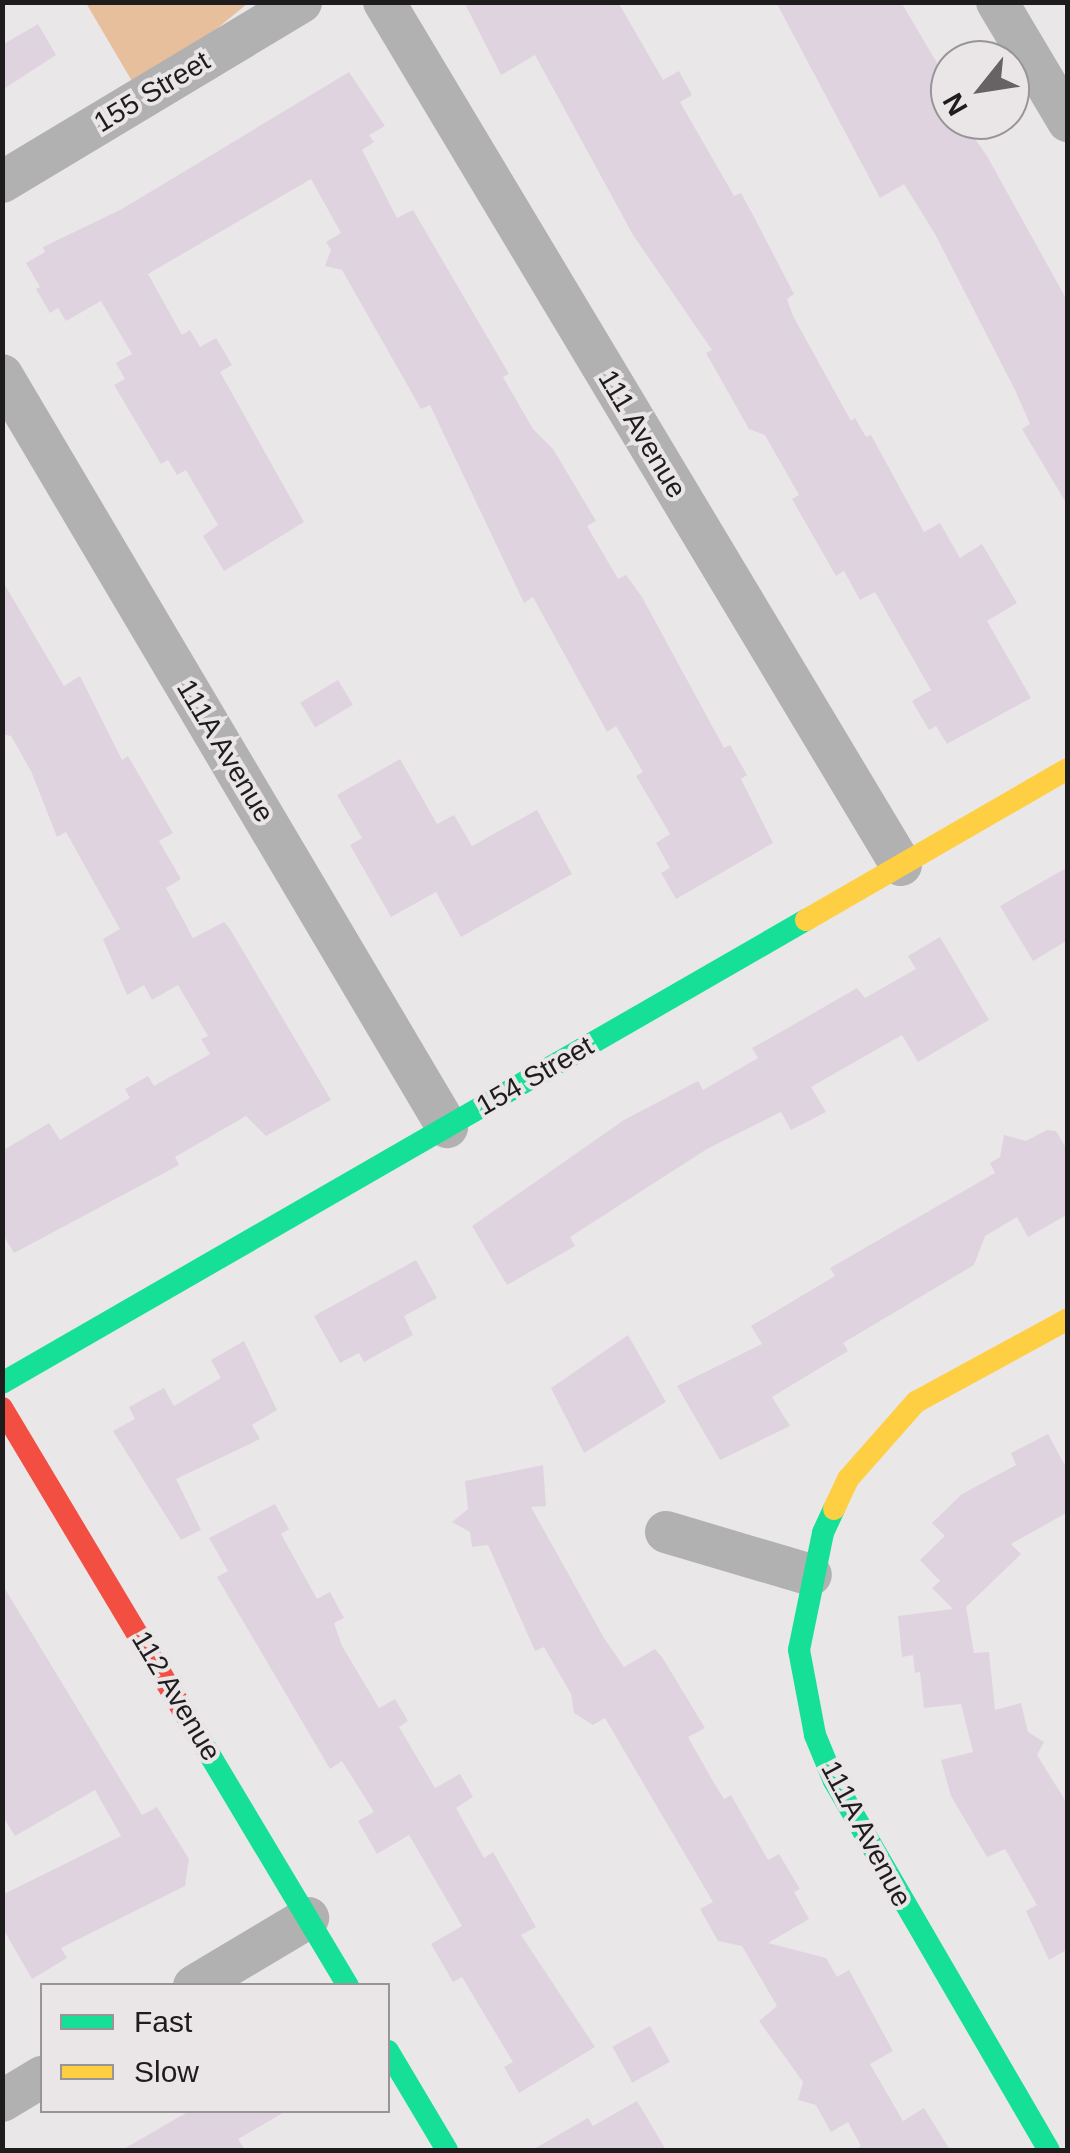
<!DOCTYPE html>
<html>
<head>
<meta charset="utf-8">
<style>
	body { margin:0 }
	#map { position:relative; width:1070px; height:2153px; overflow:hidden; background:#e9e7e8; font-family:Arial,sans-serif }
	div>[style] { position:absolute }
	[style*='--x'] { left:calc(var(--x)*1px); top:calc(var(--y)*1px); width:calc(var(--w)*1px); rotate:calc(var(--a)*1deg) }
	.forest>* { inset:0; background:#e7bf9d }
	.building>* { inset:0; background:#e0d3e0; transform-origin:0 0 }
	.street>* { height:42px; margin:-21px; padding:0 21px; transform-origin:21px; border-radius:21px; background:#b2b1b1 }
	.fast>* { height:22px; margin:-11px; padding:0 11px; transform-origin:11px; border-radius:11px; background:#16e098 }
	.slow>* { height:22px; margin:-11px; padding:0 11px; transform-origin:11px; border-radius:11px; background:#ffcf43 }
	.jam>* { height:22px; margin:-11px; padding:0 11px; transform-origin:11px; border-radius:11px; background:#f24e42 }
	span { translate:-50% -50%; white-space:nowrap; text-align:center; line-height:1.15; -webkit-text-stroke:8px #eae6e7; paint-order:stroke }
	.street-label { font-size:28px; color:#1e1c1d }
	.frame { position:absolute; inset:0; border:5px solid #1e1c1d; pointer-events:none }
	.legend { position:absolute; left:40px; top:1983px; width:350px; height:130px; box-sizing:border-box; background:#eae6e7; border:2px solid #989596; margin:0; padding:12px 18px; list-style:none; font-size:30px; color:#1e1c1d }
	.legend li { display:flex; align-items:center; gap:20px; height:50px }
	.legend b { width:50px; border:2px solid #989596 }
	.north { position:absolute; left:930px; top:40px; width:100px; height:100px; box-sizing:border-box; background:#eae6e7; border:2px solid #989596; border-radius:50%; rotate:240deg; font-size:28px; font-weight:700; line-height:40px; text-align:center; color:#1e1c1d }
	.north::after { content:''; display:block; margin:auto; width:35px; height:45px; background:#656364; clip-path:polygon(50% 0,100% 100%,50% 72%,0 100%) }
</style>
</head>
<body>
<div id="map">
	<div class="forest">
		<i style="clip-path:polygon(86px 3px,248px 3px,139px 93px)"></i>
	</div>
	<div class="building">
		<i style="clip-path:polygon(464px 2px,618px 2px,663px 80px,679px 71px,692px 95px,680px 102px,734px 196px,741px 193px,754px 217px,794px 294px,787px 299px,793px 316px,851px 421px,855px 418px,866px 437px,871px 435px,924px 532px,940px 523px,960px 558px,982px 544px,1017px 603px,987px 621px,1031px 698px,947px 744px,936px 726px,929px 730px,912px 701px,931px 690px,875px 592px,860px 600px,844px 571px,836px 576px,792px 499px,799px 495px,765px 435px,749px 429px,706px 353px,712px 350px,633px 235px,535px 55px,501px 75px)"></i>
		<i style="clip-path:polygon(776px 2px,901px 2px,937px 63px,950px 94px,950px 120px,962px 120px,987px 156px,1068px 302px,1068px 506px,1022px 429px,1030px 424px,1015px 390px,935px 234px,904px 184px,880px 198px)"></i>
		<i style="clip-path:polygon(38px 24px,56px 55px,2px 90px,2px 45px)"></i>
		<i style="clip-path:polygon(349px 72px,385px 126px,369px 135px,374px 142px,362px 150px,397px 218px,413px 210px,509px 374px,503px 377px,533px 429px,553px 449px,596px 521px,587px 526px,618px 579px,626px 575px,642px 597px,724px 748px,730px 745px,747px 775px,741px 779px,773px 843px,676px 899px,661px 873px,670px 868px,656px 843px,670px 834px,636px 776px,643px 772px,616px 726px,607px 732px,533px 597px,524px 603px,430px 405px,421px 409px,342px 270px,325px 266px,331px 250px,326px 242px,341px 233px,311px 179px,148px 274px,182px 335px,190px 330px,200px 347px,216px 338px,232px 365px,220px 372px,304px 522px,224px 571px,203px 536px,218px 525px,186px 470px,177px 475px,168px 460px,161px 464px,114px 385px,125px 379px,116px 363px,132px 354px,101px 301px,66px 321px,58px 308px,50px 313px,36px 289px,40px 287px,26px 263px,45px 252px,43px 247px,122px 209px)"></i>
		<i style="clip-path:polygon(2px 580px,64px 686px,80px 676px,122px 760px,128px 756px,173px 833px,159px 841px,181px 879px,166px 888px,193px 938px,224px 922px,230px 929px,331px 1100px,266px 1136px,246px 1116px,175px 1157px,179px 1165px,14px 1253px,2px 1233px,2px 1151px,49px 1123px,60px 1140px,130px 1098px,125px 1089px,148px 1076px,154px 1086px,210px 1054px,201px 1039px,208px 1036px,178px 985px,152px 1000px,144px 985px,127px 995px,103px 939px,120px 929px,66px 832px,57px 837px,31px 771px,11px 736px,2px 734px)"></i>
		<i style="left:338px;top:680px;width:29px;height:44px;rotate:59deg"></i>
		<i style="clip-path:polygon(400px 759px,437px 824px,454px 815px,472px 846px,537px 810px,572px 874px,461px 937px,436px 892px,391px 917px,350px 845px,362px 838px,337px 795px)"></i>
		<i style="clip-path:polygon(1068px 867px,1068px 940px,1033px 961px,1000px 906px)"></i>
		<i style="clip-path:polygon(940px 937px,989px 1020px,918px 1062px,902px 1035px,811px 1087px,826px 1112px,791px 1130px,781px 1112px,707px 1149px,570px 1237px,575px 1246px,507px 1285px,472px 1226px,624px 1120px,698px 1081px,703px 1090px,758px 1058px,752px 1048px,779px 1033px,857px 988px,865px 998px,916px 969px,908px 956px)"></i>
		<i style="clip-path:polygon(1047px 1130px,1056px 1131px,1068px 1151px,1068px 1214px,1028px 1237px,1017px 1217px,985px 1236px,974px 1265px,843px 1343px,848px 1351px,772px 1397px,790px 1426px,720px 1460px,677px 1386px,762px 1344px,751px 1326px,835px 1276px,830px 1268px,995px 1173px,990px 1163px,1000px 1157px,1004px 1135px,1026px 1141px)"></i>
		<i style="clip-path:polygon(416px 1260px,437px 1298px,404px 1316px,413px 1335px,364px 1362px,359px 1353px,340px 1363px,314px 1316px)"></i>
		<i style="clip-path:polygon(628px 1335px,666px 1402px,584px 1453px,551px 1388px)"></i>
		<i style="clip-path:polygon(244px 1341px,277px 1410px,252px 1425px,260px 1439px,176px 1479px,201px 1530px,181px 1540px,113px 1431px,135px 1419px,129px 1407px,164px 1388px,174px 1406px,221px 1378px,211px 1360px)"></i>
		<i style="clip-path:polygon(1048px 1434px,1068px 1471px,1068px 1512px,1011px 1544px,1021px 1554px,966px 1607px,974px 1653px,989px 1652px,995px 1710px,1021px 1703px,1028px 1732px,1044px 1742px,1037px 1755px,1068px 1805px,1068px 1949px,1049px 1960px,1026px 1911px,1037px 1905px,1005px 1849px,987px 1857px,951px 1796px,941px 1760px,973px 1752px,961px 1704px,924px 1708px,920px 1672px,915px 1673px,913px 1655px,902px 1657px,898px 1616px,953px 1609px,932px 1588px,940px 1581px,920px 1560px,945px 1536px,932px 1523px,962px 1494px,1016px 1465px,1011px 1453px)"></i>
		<i style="clip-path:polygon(543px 1465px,546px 1506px,531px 1507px,604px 1638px,624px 1667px,655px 1649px,662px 1657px,705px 1728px,688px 1737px,714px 1783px,724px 1799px,731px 1795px,768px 1860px,779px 1854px,800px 1889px,794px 1892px,809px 1919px,768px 1943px,826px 1958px,837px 1977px,849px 1970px,893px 2051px,870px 2064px,903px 2121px,924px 2108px,950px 2150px,854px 2150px,861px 2146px,848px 2122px,831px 2132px,816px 2105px,798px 2100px,803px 2082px,759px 2021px,777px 2006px,742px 1946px,718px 1941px,700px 1909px,713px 1902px,605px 1718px,593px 1725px,574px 1713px,571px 1694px,544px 1647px,535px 1651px,488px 1545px,472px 1547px,470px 1532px,452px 1522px,468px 1509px,465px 1481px)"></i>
		<i style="clip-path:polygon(275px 1504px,289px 1529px,281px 1534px,317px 1599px,330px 1592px,344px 1618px,334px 1623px,342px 1646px,379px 1708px,395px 1699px,408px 1721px,399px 1727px,435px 1788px,460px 1774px,473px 1797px,456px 1808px,484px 1858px,493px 1852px,536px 1927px,521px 1935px,595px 2047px,519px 2093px,504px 2067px,513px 2062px,462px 1977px,453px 1982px,431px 1944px,462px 1926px,409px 1835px,377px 1854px,358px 1821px,374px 1812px,342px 1761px,330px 1769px,217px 1577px,228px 1571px,209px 1538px)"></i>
		<i style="clip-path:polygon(2px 1584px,142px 1815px,157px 1807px,189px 1859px,185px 1886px,61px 1948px,67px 1958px,32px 1979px,2px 1927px,2px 1895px,121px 1836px,95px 1790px,15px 1836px,2px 1815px)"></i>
		<i style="left:650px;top:2026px;width:41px;height:43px;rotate:61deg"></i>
		<i style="clip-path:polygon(637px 2101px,666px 2150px,532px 2150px,588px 2118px,593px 2126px)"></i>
		<i style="clip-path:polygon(191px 2110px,288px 2110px,238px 2139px,245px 2150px,122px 2150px)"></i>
	</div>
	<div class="street">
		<i style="--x:384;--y:2;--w:1006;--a:59.08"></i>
		<i style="--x:997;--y:2;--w:139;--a:59.2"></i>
		<i style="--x:2;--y:182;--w:349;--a:-31"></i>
		<i style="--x:2;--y:375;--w:874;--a:59.38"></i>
		<i style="--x:666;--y:1532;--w:151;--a:16.5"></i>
		<i style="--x:194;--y:1986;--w:133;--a:-30.8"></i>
		<i style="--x:2;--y:2101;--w:47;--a:-31"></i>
	</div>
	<div class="fast">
		<i style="--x:2;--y:1383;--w:928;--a:-29.94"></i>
		<i style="--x:834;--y:1509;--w:26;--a:115"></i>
		<i style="--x:823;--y:1533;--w:119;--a:101.6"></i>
		<i style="--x:799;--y:1650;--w:86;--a:79.3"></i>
		<i style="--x:815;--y:1735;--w:50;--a:67.6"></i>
		<i style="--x:834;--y:1781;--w:427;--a:59.8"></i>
		<i style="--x:202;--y:1742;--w:284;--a:59.1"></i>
		<i style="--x:388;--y:2051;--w:115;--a:59.2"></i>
	</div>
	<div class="slow">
		<i style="--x:806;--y:920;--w:302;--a:-30"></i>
		<i style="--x:834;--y:1509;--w:33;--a:-65"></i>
		<i style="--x:848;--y:1479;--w:103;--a:-48.6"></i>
		<i style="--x:916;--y:1402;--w:173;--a:-28.6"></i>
	</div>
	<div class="jam">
		<i style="--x:2;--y:1408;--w:389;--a:59.1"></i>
	</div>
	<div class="street-label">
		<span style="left:152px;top:92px;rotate:-31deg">155 Street</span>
		<span style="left:642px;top:434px;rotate:59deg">111 Avenue</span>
		<span style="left:225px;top:751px;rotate:59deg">111A Avenue</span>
		<span style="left:535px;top:1076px;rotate:-30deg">154 Street</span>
		<span style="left:176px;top:1696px;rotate:59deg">112 Avenue</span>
		<span style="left:866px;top:1834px;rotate:62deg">111A Avenue</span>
	</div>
	<div class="frame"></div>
	<ul class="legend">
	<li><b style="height:12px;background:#16e098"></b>Fast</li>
	<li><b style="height:12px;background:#ffcf43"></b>Slow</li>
	</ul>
	<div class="north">N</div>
</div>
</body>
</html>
